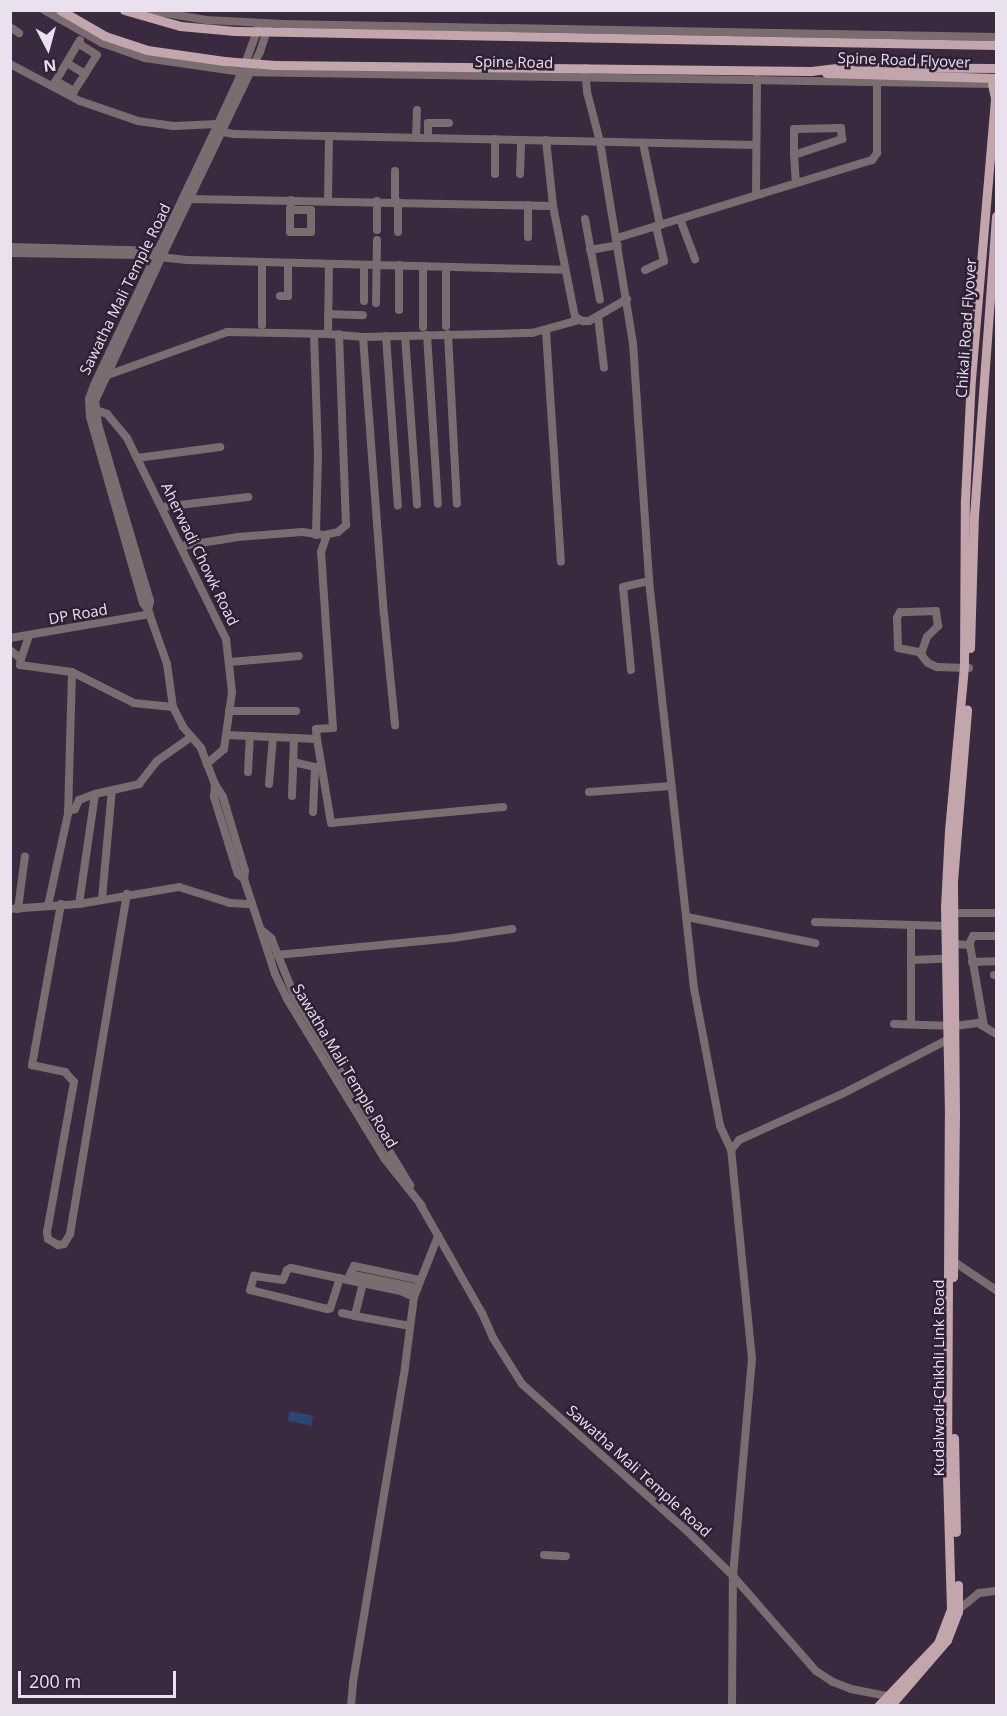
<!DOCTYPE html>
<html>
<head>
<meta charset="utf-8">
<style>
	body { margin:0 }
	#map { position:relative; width:1007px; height:1716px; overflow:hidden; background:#392a40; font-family:"Open Sans",sans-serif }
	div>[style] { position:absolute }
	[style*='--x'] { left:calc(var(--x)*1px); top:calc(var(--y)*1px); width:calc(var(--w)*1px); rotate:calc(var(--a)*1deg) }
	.water>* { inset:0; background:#2b4674; transform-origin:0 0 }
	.minor>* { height:8px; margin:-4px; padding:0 4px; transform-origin:4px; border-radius:4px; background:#7a6c6f }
	.major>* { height:9px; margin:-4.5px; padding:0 4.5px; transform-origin:4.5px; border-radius:4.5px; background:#c3a5ac }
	span { translate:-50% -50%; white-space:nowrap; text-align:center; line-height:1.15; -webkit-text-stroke:5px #2f2035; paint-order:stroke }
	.street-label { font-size:15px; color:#eae1ef }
	.frame { position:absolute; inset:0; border:12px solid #eae1ef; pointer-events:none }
	.north { position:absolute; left:18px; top:18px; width:60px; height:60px; -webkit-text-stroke:4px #2f2035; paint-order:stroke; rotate:174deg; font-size:16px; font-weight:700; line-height:24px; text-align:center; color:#eae1ef }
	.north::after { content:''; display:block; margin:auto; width:21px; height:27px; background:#eae1ef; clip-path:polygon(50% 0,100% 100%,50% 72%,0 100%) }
	.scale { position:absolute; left:18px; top:1671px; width:158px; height:27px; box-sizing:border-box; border:3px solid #eae1ef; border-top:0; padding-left:8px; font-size:18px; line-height:21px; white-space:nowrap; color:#eae1ef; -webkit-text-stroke:4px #2f2035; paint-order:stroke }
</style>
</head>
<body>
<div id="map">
	<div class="water">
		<i style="left:290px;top:1411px;width:24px;height:10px;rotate:12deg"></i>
	</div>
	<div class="minor">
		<i style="--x:44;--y:10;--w:67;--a:29.6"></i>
		<i style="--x:102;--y:43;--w:46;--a:19.2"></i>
		<i style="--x:145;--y:58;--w:98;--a:8.2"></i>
		<i style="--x:242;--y:72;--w:754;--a:0.91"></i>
		<i style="--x:147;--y:10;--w:60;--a:9.6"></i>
		<i style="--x:206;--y:20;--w:78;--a:2.9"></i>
		<i style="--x:284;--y:24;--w:712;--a:1.05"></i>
		<i style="--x:260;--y:23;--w:52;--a:110.2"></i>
		<i style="--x:242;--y:72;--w:57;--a:114.8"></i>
		<i style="--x:218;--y:124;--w:289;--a:115.4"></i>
		<i style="--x:94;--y:385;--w:15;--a:110"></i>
		<i style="--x:89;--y:399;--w:18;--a:87"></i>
		<i style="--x:90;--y:417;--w:193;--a:74.1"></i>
		<i style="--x:143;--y:603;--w:9;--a:54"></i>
		<i style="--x:148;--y:610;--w:57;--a:70.6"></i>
		<i style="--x:167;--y:664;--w:43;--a:82.1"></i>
		<i style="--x:173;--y:707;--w:22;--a:63"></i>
		<i style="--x:183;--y:727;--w:28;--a:49"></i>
		<i style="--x:201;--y:748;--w:39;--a:69"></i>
		<i style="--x:215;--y:784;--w:15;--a:58"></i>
		<i style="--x:223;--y:797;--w:77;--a:73.4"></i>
		<i style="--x:245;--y:871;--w:8;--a:97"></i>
		<i style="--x:244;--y:879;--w:100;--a:71.9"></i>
		<i style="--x:275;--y:974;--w:28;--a:64"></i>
		<i style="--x:287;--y:999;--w:186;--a:58.6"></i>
		<i style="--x:384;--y:1158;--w:61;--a:51.6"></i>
		<i style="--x:10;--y:27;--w:11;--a:34"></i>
		<i style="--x:67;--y:63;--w:21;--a:31"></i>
		<i style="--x:10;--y:64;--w:79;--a:27.9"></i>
		<i style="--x:80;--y:101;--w:61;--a:19"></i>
		<i style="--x:138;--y:121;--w:36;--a:8"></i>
		<i style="--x:174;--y:126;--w:44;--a:-2.6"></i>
		<i style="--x:585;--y:68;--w:24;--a:85"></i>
		<i style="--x:587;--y:92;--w:52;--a:75.4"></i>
		<i style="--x:600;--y:142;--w:205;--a:80.7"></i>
		<i style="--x:633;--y:344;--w:238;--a:86.1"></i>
		<i style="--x:649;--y:581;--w:409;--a:83.7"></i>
		<i style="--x:694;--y:988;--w:140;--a:79.3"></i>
		<i style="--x:720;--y:1126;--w:26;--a:65"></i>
		<i style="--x:56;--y:81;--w:21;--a:29"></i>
		<i style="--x:74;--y:91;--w:20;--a:-57"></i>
		<i style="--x:85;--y:74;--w:22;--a:-58"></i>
		<i style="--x:97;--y:55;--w:22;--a:-148"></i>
		<i style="--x:54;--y:84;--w:51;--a:-59.4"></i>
		<i style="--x:222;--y:132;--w:12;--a:9"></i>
		<i style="--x:234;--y:134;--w:522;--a:1.21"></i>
		<i style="--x:416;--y:138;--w:28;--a:-88"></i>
		<i style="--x:428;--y:138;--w:15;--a:-90"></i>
		<i style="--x:428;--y:123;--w:21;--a:0"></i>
		<i style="--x:546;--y:140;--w:66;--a:83.9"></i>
		<i style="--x:553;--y:206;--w:113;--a:78.8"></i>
		<i style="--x:575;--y:317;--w:9;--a:27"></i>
		<i style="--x:583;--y:321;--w:6;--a:0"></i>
		<i style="--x:589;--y:321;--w:44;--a:-30.1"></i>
		<i style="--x:643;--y:143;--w:84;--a:78.3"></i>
		<i style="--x:794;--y:155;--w:51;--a:-18.4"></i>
		<i style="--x:842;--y:139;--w:11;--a:-95"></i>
		<i style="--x:841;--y:128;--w:47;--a:178.8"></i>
		<i style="--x:794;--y:129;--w:26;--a:90"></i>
		<i style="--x:794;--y:155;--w:27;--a:86"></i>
		<i style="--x:495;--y:174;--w:35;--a:-90"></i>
		<i style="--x:520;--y:174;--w:34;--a:-88"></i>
		<i style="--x:756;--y:195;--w:116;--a:-89.5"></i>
		<i style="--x:189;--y:199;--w:364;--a:1.1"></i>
		<i style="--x:328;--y:200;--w:63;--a:-89.1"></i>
		<i style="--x:377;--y:201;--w:29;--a:90"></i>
		<i style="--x:395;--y:202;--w:31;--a:-90"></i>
		<i style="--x:290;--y:210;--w:21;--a:0"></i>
		<i style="--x:311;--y:210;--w:22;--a:90"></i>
		<i style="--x:311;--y:232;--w:21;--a:180"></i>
		<i style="--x:290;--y:232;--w:22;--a:-90"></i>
		<i style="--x:290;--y:210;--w:6;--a:-81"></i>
		<i style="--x:291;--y:204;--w:4;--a:-90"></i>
		<i style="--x:585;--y:219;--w:82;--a:79.5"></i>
		<i style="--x:680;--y:219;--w:43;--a:69.4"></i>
		<i style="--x:398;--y:232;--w:30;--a:-90"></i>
		<i style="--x:528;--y:237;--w:32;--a:-90"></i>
		<i style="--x:617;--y:238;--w:267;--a:-17"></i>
		<i style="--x:872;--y:160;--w:9;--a:-54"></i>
		<i style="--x:877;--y:153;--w:72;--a:-90"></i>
		<i style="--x:10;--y:247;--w:152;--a:1.5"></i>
		<i style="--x:590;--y:250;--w:28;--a:-10"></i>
		<i style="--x:10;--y:253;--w:131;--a:0.9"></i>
		<i style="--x:141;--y:255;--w:46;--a:6.2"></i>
		<i style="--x:187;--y:260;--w:377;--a:1.5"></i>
		<i style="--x:329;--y:264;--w:70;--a:90.8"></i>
		<i style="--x:328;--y:334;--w:35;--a:5"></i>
		<i style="--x:363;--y:337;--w:169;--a:-1.4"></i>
		<i style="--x:532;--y:333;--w:49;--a:-15.5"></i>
		<i style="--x:399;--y:265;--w:45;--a:90"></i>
		<i style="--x:446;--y:267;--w:59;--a:90"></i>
		<i style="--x:645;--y:270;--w:21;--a:-25"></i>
		<i style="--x:664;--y:261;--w:36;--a:-103"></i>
		<i style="--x:280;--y:296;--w:8;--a:0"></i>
		<i style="--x:288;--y:296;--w:33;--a:-90"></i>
		<i style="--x:364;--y:301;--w:36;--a:-90"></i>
		<i style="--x:376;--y:303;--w:63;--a:-89.1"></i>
		<i style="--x:328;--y:314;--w:35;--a:2"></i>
		<i style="--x:598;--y:317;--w:51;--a:83.3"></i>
		<i style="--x:262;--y:325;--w:63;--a:-90"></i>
		<i style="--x:423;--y:327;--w:61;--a:-90"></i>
		<i style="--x:546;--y:331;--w:231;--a:86.3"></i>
		<i style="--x:314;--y:334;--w:122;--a:88.1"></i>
		<i style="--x:318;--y:456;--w:79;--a:91.5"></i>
		<i style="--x:448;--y:334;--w:170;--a:87"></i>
		<i style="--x:427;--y:335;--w:169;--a:86.3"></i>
		<i style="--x:386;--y:336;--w:170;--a:86"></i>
		<i style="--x:405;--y:336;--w:169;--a:85.9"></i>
		<i style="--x:363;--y:337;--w:278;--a:85.7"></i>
		<i style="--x:384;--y:614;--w:112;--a:84.3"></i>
		<i style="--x:105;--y:376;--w:130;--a:-19.8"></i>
		<i style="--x:227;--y:332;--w:101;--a:1.1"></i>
		<i style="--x:94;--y:409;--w:14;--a:21"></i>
		<i style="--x:107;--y:414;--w:31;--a:50"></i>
		<i style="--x:127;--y:438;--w:224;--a:63.8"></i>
		<i style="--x:226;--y:639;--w:53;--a:83.5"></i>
		<i style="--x:232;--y:692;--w:58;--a:98"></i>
		<i style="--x:224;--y:749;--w:23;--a:139"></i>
		<i style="--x:137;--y:458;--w:84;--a:-7.5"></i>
		<i style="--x:162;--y:507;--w:87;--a:-6.6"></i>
		<i style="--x:182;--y:546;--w:57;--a:-9.1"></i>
		<i style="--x:238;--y:537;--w:64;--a:-4.5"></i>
		<i style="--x:302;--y:532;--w:22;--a:8"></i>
		<i style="--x:324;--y:535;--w:14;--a:-12"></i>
		<i style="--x:338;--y:532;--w:11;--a:-41"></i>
		<i style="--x:346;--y:525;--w:191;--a:-92.1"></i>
		<i style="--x:148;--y:610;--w:9;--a:-77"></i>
		<i style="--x:150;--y:601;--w:184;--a:-106.4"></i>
		<i style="--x:98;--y:424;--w:23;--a:-97"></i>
		<i style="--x:95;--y:401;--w:164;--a:-65.2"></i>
		<i style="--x:164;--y:252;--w:222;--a:-64.4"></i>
		<i style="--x:260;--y:52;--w:26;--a:-72"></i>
		<i style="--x:10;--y:638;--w:142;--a:-9.7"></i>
		<i style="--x:10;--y:650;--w:14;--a:39"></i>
		<i style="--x:21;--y:659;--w:6;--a:99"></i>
		<i style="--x:20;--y:665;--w:52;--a:7.7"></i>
		<i style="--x:72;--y:672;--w:142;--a:91.6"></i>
		<i style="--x:68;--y:814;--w:94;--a:102.3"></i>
		<i style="--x:921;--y:654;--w:18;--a:-71"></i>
		<i style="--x:927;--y:637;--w:16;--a:-45"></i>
		<i style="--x:938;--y:626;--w:15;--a:-98"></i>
		<i style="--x:936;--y:611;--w:36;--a:178"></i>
		<i style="--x:900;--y:612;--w:7;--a:117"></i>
		<i style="--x:897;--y:618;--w:30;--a:88"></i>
		<i style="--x:898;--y:648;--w:21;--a:11"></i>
		<i style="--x:919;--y:652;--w:14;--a:51"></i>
		<i style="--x:928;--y:663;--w:10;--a:24"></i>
		<i style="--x:937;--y:667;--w:32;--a:2"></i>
		<i style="--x:21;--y:659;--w:24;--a:-71"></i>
		<i style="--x:230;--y:662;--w:69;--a:-5"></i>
		<i style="--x:631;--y:670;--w:83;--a:-95.5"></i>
		<i style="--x:623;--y:587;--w:27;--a:-13"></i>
		<i style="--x:72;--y:672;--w:69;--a:26.6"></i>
		<i style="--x:134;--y:703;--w:39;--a:6"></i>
		<i style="--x:229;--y:711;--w:67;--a:0"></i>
		<i style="--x:226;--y:735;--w:91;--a:2.5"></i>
		<i style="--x:317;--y:739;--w:10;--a:-96"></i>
		<i style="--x:316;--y:729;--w:17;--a:-3"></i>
		<i style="--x:333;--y:728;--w:176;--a:-93.9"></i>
		<i style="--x:321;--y:552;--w:18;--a:-71"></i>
		<i style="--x:317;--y:739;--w:85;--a:80.5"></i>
		<i style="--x:331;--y:823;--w:173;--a:-5.3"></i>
		<i style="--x:293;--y:762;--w:23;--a:13"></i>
		<i style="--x:315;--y:767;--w:45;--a:92.5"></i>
		<i style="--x:248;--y:772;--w:36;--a:-87"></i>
		<i style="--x:215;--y:784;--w:13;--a:94"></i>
		<i style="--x:214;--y:797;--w:71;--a:72.8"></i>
		<i style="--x:235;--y:865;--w:9;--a:72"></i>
		<i style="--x:238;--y:874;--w:8;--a:40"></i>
		<i style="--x:269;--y:784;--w:47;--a:-85.1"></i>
		<i style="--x:589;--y:792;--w:82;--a:-4.2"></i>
		<i style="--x:292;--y:796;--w:58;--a:-88"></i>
		<i style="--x:68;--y:811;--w:7;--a:-16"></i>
		<i style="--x:75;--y:809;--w:10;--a:-66"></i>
		<i style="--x:79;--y:800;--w:17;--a:-21"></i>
		<i style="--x:102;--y:899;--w:109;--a:-84.8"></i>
		<i style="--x:61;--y:904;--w:164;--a:100.2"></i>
		<i style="--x:32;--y:1065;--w:34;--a:12"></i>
		<i style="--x:65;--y:1072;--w:13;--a:48"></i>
		<i style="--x:74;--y:1082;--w:152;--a:100.2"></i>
		<i style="--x:47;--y:1232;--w:7;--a:82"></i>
		<i style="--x:48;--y:1239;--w:12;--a:31"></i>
		<i style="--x:58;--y:1245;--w:6;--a:-9"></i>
		<i style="--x:64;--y:1244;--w:12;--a:-59"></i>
		<i style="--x:70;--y:1234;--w:345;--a:-80.5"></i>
		<i style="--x:79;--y:904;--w:111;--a:-81.7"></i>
		<i style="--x:95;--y:794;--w:45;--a:-12.8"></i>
		<i style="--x:139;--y:784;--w:29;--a:-52"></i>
		<i style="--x:157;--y:761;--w:42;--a:-35.2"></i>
		<i style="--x:10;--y:909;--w:69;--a:-4.1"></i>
		<i style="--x:79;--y:904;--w:101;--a:-9.6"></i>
		<i style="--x:179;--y:887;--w:53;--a:17.4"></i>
		<i style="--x:230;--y:903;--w:22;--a:3"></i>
		<i style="--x:18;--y:909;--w:53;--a:-82.5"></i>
		<i style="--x:953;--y:913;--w:43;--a:0"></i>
		<i style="--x:687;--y:917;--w:131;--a:11.5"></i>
		<i style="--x:815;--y:922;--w:131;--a:1.7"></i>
		<i style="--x:911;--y:925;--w:99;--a:90"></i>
		<i style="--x:263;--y:931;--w:11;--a:41"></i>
		<i style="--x:271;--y:938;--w:61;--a:68"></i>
		<i style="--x:294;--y:995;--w:223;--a:58.6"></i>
		<i style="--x:953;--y:944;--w:17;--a:3"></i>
		<i style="--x:970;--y:945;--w:82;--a:80.2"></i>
		<i style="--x:969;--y:944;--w:9;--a:-63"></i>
		<i style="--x:973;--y:936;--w:23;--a:0"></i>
		<i style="--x:277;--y:955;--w:177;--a:-5.5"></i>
		<i style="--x:453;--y:938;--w:60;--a:-8.7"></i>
		<i style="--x:911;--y:960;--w:34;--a:-2"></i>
		<i style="--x:972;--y:962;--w:24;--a:-2"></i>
		<i style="--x:994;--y:975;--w:2;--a:0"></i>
		<i style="--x:894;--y:1024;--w:60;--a:1.9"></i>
		<i style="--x:954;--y:1026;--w:24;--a:-7"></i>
		<i style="--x:978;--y:1023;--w:21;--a:31"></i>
		<i style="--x:420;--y:1204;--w:125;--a:60.4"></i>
		<i style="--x:482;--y:1313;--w:27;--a:66"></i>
		<i style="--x:493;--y:1338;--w:54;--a:57.8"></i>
		<i style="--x:522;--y:1384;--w:220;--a:41.7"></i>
		<i style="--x:686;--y:1530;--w:66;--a:44.4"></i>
		<i style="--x:733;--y:1576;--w:126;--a:48.9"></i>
		<i style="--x:816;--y:1671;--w:20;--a:33"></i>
		<i style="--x:833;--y:1682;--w:19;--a:21"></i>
		<i style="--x:851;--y:1689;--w:36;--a:11"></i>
		<i style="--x:886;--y:1696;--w:5;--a:53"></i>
		<i style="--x:953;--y:1261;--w:52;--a:34"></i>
		<i style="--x:340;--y:1278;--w:32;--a:108"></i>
		<i style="--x:330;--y:1308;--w:3;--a:162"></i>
		<i style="--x:327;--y:1309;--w:79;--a:-166.1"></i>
		<i style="--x:250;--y:1290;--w:15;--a:-74"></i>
		<i style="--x:254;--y:1276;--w:29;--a:8"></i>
		<i style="--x:283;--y:1280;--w:11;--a:-68"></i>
		<i style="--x:287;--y:1270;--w:4;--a:-27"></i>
		<i style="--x:291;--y:1268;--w:48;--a:12"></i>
		<i style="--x:338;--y:1278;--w:64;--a:11.7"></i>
		<i style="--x:401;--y:1291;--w:14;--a:25"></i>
		<i style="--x:363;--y:1283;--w:34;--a:104"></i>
		<i style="--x:355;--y:1316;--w:56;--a:10.3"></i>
		<i style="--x:417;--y:1288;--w:68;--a:-168.2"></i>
		<i style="--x:350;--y:1274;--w:9;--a:-63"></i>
		<i style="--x:354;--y:1266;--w:67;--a:12"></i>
		<i style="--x:342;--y:1313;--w:13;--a:13"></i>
		<i style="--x:544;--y:1555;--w:22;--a:3"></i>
		<i style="--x:958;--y:1610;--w:27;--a:-39"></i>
		<i style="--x:979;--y:1593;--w:16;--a:-7"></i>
		<i style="--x:351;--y:1706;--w:24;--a:-85"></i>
		<i style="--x:353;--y:1682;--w:319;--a:-80.6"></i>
		<i style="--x:405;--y:1367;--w:71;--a:-82.7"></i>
		<i style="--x:414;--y:1297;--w:66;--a:-68.5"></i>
		<i style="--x:732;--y:1706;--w:130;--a:-89.6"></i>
		<i style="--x:733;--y:1576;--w:218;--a:-85"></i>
		<i style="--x:752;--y:1359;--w:210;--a:-95.7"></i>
		<i style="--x:731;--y:1150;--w:13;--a:-51"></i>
		<i style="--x:739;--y:1140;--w:113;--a:-24.1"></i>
		<i style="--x:842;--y:1094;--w:125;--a:-27.2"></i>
	</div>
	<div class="major">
		<i style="--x:60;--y:10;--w:52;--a:30"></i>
		<i style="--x:105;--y:36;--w:44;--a:18.4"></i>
		<i style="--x:147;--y:50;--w:78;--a:8.1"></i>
		<i style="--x:224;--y:61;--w:51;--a:4.5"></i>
		<i style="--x:275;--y:65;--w:536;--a:0.64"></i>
		<i style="--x:811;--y:71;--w:32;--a:-7"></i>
		<i style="--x:843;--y:67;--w:153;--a:0.4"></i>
		<i style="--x:124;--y:10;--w:58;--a:15.9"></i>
		<i style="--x:180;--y:26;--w:55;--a:5.2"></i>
		<i style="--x:235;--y:31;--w:761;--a:1.05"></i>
		<i style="--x:826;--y:73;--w:170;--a:1.7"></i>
		<i style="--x:970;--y:648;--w:132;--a:-88.3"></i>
		<i style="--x:974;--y:516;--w:301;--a:-85.8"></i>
		<i style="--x:953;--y:1277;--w:162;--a:-89.3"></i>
		<i style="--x:955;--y:1115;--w:234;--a:-90.5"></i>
		<i style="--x:953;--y:881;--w:172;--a:-85.3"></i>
		<i style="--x:954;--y:1438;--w:94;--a:88.8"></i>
		<i style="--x:878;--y:1706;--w:87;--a:-46.4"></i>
		<i style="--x:938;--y:1643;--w:36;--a:-69"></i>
		<i style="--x:951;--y:1609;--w:138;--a:-91.7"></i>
		<i style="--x:947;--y:1471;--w:356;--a:-89.7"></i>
		<i style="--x:949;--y:1115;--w:208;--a:-91.1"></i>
		<i style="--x:945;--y:907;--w:76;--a:-87"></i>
		<i style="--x:949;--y:831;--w:165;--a:-84.8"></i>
		<i style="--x:964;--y:667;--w:167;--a:-89.7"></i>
		<i style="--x:965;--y:500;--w:121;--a:-87.2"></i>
		<i style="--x:971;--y:379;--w:282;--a:-85.1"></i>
		<i style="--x:995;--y:98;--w:14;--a:-102"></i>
		<i style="--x:890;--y:1706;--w:87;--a:-49.2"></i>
		<i style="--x:947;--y:1640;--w:30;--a:-69"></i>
		<i style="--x:958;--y:1612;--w:27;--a:-90"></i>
	</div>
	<div class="street-label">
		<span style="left:904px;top:60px;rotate:2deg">Spine Road Flyover</span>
		<span style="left:514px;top:62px;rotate:1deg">Spine Road</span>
		<span style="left:125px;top:289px;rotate:-64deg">Sawatha Mali Temple Road</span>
		<span style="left:966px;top:328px;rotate:-86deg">Chikali Road Flyover</span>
		<span style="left:200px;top:554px;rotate:64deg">Aherwadi Chowk Road</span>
		<span style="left:78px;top:614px;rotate:-10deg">DP Road</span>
		<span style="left:345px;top:1066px;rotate:59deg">Sawatha Mali Temple Road</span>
		<span style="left:939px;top:1378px;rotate:-90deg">Kudalwadi-Chikhli Link Road</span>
		<span style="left:639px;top:1471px;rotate:42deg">Sawatha Mali Temple Road</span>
	</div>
	<div class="frame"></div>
	<div class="north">N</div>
	<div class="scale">200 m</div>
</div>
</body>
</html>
